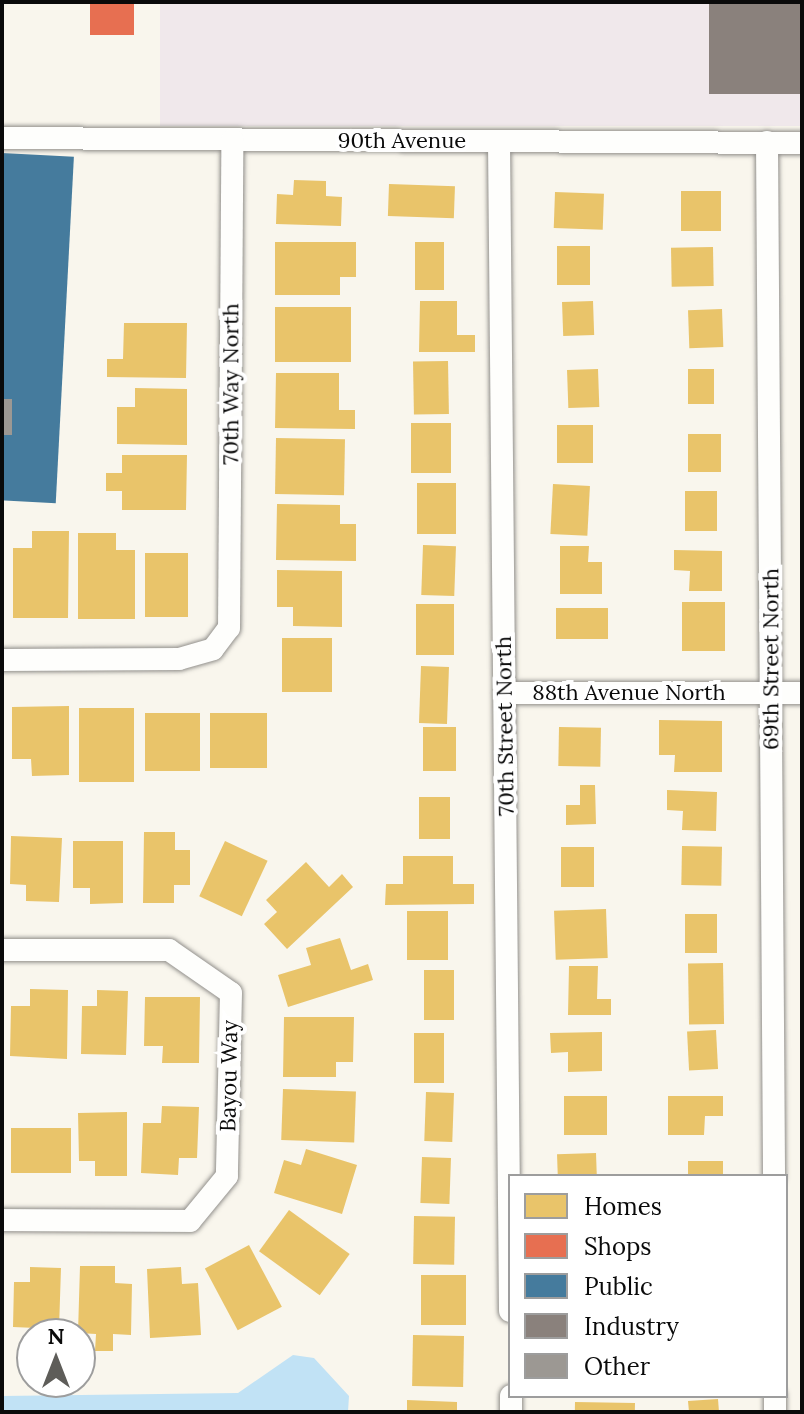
<!DOCTYPE html>
<html>
<head>
<meta charset="utf-8">
<style>
	body { margin:0 }
	#map { position:relative; width:804px; height:1414px; overflow:hidden; background:#f9f6ed; font-family:Lora,serif }
	div>[style] { position:absolute }
	[style*='--x'] { left:calc(var(--x)*1px); top:calc(var(--y)*1px); width:calc(var(--w)*1px); rotate:calc(var(--a)*1deg) }
	.industrial>* { inset:0; background:#f0e8eb; transform-origin:0 0 }
	.water>* { inset:0; background:#c1e2f5 }
	.homes>* { inset:0; background:#e9c46a; transform-origin:0 0 }
	.shops>* { inset:0; background:#e76f51; transform-origin:0 0 }
	.public>* { inset:0; background:#457b9d; transform-origin:0 0 }
	.industry>* { inset:0; background:#8a817c; transform-origin:0 0 }
	.building>* { inset:0; background:#9c9893; transform-origin:0 0 }
	.roads { filter:drop-shadow(0 0 2px #92908c) drop-shadow(0 0 2px #92908c) }
	.minor>* { height:22px; margin:-11px; padding:0 11px; transform-origin:11px; border-radius:11px; background:#fefefc }
	span { translate:-50% -50%; white-space:nowrap; text-align:center; line-height:1.15; -webkit-text-stroke:8px #fff; paint-order:stroke }
	.street-label { font-size:22px; color:#0a0a0a }
	.frame { position:absolute; inset:0; border:4px solid #0a0a0a; pointer-events:none }
	.legend { position:absolute; left:508px; top:1174px; width:280px; height:224px; box-sizing:border-box; background:#fff; border:2px solid #9d9d9d; margin:0; padding:10px 14px; list-style:none; font-size:24px; color:#0a0a0a }
	.legend li { display:flex; align-items:center; gap:16px; height:40px }
	.legend b { width:40px; border:2px solid #9d9d9d }
	.north { position:absolute; left:16px; top:1318px; width:80px; height:80px; box-sizing:border-box; background:#fff; border:2px solid #9d9d9d; border-radius:50%; rotate:0deg; font-size:22px; font-weight:700; line-height:32px; text-align:center; color:#0a0a0a }
	.north::after { content:''; display:block; margin:auto; width:28px; height:36px; background:#5e5d59; clip-path:polygon(50% 0,100% 100%,50% 72%,0 100%) }
</style>
</head>
<body>
<div id="map">
	<div class="industrial">
		<i style="left:160px;top:2px;width:642px;height:124px"></i>
	</div>
	<div class="water">
		<i style="clip-path:polygon(293px 1355px,314px 1358px,349px 1396px,348px 1412px,2px 1412px,2px 1396px,238px 1393px)"></i>
	</div>
	<div class="homes">
		<i style="clip-path:polygon(294px 180px,326px 181px,326px 196px,342px 197px,341px 226px,276px 224px,277px 194px,293px 195px)"></i>
		<i style="left:389px;top:184px;width:66px;height:32px;rotate:2deg"></i>
		<i style="left:681px;top:191px;width:40px;height:40px"></i>
		<i style="left:555px;top:192px;width:49px;height:36px;rotate:2deg"></i>
		<i style="clip-path:polygon(275px 242px,356px 242px,356px 277px,340px 277px,340px 295px,275px 295px)"></i>
		<i style="left:415px;top:242px;width:29px;height:48px"></i>
		<i style="left:557px;top:246px;width:33px;height:39px"></i>
		<i style="left:713px;top:247px;width:39px;height:42px;rotate:89deg"></i>
		<i style="clip-path:polygon(420px 301px,457px 301px,457px 335px,475px 335px,475px 352px,419px 352px)"></i>
		<i style="left:593px;top:301px;width:34px;height:31px;rotate:88deg"></i>
		<i style="left:275px;top:307px;width:76px;height:55px"></i>
		<i style="left:722px;top:309px;width:38px;height:34px;rotate:88deg"></i>
		<i style="clip-path:polygon(124px 323px,187px 323px,186px 378px,107px 377px,107px 359px,123px 359px)"></i>
		<i style="left:448px;top:361px;width:53px;height:35px;rotate:89deg"></i>
		<i style="left:598px;top:369px;width:38px;height:31px;rotate:88deg"></i>
		<i style="left:688px;top:369px;width:26px;height:35px"></i>
		<i style="clip-path:polygon(276px 373px,339px 373px,339px 410px,355px 410px,355px 429px,275px 428px)"></i>
		<i style="clip-path:polygon(135px 388px,187px 389px,187px 445px,117px 444px,117px 407px,135px 407px)"></i>
		<i style="left:411px;top:423px;width:40px;height:50px"></i>
		<i style="left:557px;top:425px;width:36px;height:38px"></i>
		<i style="left:721px;top:434px;width:38px;height:33px;rotate:90deg"></i>
		<i style="left:276px;top:438px;width:69px;height:56px;rotate:1deg"></i>
		<i style="clip-path:polygon(122px 455px,187px 455px,186px 510px,122px 510px,122px 491px,106px 491px,106px 473px,122px 473px)"></i>
		<i style="left:417px;top:483px;width:39px;height:51px"></i>
		<i style="left:553px;top:484px;width:37px;height:50px;rotate:3deg"></i>
		<i style="left:685px;top:491px;width:32px;height:40px"></i>
		<i style="clip-path:polygon(277px 504px,340px 505px,340px 524px,356px 524px,356px 561px,276px 560px)"></i>
		<i style="clip-path:polygon(32px 531px,69px 531px,68px 618px,13px 618px,13px 548px,32px 548px)"></i>
		<i style="clip-path:polygon(78px 533px,116px 533px,116px 550px,135px 550px,135px 619px,78px 619px)"></i>
		<i style="left:423px;top:545px;width:33px;height:50px;rotate:2deg"></i>
		<i style="clip-path:polygon(560px 546px,589px 546px,588px 562px,602px 562px,602px 594px,560px 594px)"></i>
		<i style="clip-path:polygon(674px 550px,722px 551px,722px 591px,689px 591px,690px 571px,674px 570px)"></i>
		<i style="left:145px;top:553px;width:43px;height:64px"></i>
		<i style="clip-path:polygon(277px 570px,342px 571px,342px 627px,293px 626px,293px 607px,277px 607px)"></i>
		<i style="left:682px;top:602px;width:43px;height:49px"></i>
		<i style="left:454px;top:604px;width:51px;height:38px;rotate:90deg"></i>
		<i style="left:556px;top:608px;width:52px;height:31px"></i>
		<i style="left:282px;top:638px;width:50px;height:54px"></i>
		<i style="left:421px;top:666px;width:28px;height:57px;rotate:2deg"></i>
		<i style="clip-path:polygon(69px 706px,69px 775px,32px 776px,31px 759px,12px 759px,12px 707px)"></i>
		<i style="left:79px;top:708px;width:55px;height:74px"></i>
		<i style="left:145px;top:713px;width:55px;height:58px"></i>
		<i style="left:210px;top:713px;width:57px;height:55px"></i>
		<i style="clip-path:polygon(659px 720px,722px 721px,722px 772px,674px 772px,675px 755px,659px 755px)"></i>
		<i style="left:456px;top:727px;width:44px;height:33px;rotate:90deg"></i>
		<i style="left:559px;top:727px;width:42px;height:39px;rotate:1deg"></i>
		<i style="clip-path:polygon(580px 785px,595px 785px,596px 824px,566px 825px,566px 805px,580px 805px)"></i>
		<i style="clip-path:polygon(667px 790px,717px 792px,716px 831px,682px 830px,683px 811px,667px 810px)"></i>
		<i style="left:419px;top:797px;width:31px;height:42px"></i>
		<i style="clip-path:polygon(144px 832px,175px 832px,175px 850px,190px 850px,190px 885px,174px 885px,174px 903px,143px 903px)"></i>
		<i style="clip-path:polygon(11px 836px,62px 838px,59px 902px,26px 901px,26px 885px,10px 884px)"></i>
		<i style="clip-path:polygon(73px 841px,123px 841px,123px 903px,90px 904px,90px 888px,73px 888px)"></i>
		<i style="left:225px;top:841px;width:47px;height:61px;rotate:25deg"></i>
		<i style="left:682px;top:846px;width:40px;height:39px;rotate:1deg"></i>
		<i style="left:561px;top:847px;width:33px;height:40px"></i>
		<i style="clip-path:polygon(403px 856px,453px 856px,453px 884px,474px 884px,474px 904px,385px 905px,386px 884px,403px 884px)"></i>
		<i style="clip-path:polygon(306px 862px,329px 887px,342px 874px,353px 887px,287px 949px,264px 924px,277px 912px,266px 900px)"></i>
		<i style="left:606px;top:909px;width:49px;height:52px;rotate:88deg"></i>
		<i style="left:407px;top:911px;width:41px;height:49px"></i>
		<i style="left:685px;top:914px;width:32px;height:39px"></i>
		<i style="clip-path:polygon(340px 938px,351px 970px,368px 964px,373px 980px,288px 1007px,278px 975px,311px 965px,306px 948px)"></i>
		<i style="left:723px;top:963px;width:61px;height:35px;rotate:89deg"></i>
		<i style="clip-path:polygon(569px 966px,598px 966px,597px 999px,611px 999px,611px 1015px,568px 1015px)"></i>
		<i style="left:424px;top:970px;width:30px;height:50px"></i>
		<i style="clip-path:polygon(30px 989px,68px 990px,67px 1059px,10px 1056px,11px 1006px,30px 1006px)"></i>
		<i style="clip-path:polygon(97px 990px,128px 991px,126px 1055px,81px 1054px,82px 1006px,97px 1006px)"></i>
		<i style="clip-path:polygon(145px 997px,200px 997px,199px 1063px,162px 1063px,163px 1046px,144px 1046px)"></i>
		<i style="clip-path:polygon(284px 1017px,354px 1017px,353px 1062px,336px 1062px,336px 1077px,283px 1077px)"></i>
		<i style="left:716px;top:1030px;width:39px;height:29px;rotate:87deg"></i>
		<i style="clip-path:polygon(602px 1032px,602px 1071px,568px 1072px,568px 1052px,551px 1053px,550px 1033px)"></i>
		<i style="left:414px;top:1033px;width:30px;height:50px"></i>
		<i style="left:283px;top:1089px;width:73px;height:51px;rotate:2deg"></i>
		<i style="left:426px;top:1092px;width:28px;height:49px;rotate:2deg"></i>
		<i style="left:564px;top:1096px;width:43px;height:39px"></i>
		<i style="clip-path:polygon(668px 1096px,723px 1096px,723px 1116px,705px 1116px,704px 1135px,668px 1135px)"></i>
		<i style="clip-path:polygon(162px 1106px,199px 1107px,197px 1158px,179px 1158px,178px 1175px,141px 1173px,143px 1123px,161px 1123px)"></i>
		<i style="clip-path:polygon(127px 1112px,127px 1176px,95px 1176px,95px 1161px,79px 1161px,78px 1113px)"></i>
		<i style="left:11px;top:1128px;width:60px;height:45px"></i>
		<i style="clip-path:polygon(306px 1149px,357px 1165px,342px 1214px,274px 1193px,284px 1160px,301px 1165px)"></i>
		<i style="left:596px;top:1153px;width:23px;height:39px;rotate:88deg"></i>
		<i style="left:422px;top:1157px;width:29px;height:46px;rotate:2deg"></i>
		<i style="left:688px;top:1161px;width:35px;height:15px"></i>
		<i style="left:289px;top:1210px;width:75px;height:51px;rotate:36deg"></i>
		<i style="left:414px;top:1216px;width:41px;height:48px;rotate:1deg"></i>
		<i style="left:249px;top:1245px;width:70px;height:50px;rotate:62deg"></i>
		<i style="clip-path:polygon(80px 1266px,115px 1266px,115px 1283px,132px 1284px,131px 1335px,113px 1334px,113px 1351px,95px 1351px,96px 1334px,78px 1333px)"></i>
		<i style="clip-path:polygon(30px 1267px,61px 1268px,59px 1329px,13px 1327px,14px 1282px,30px 1282px)"></i>
		<i style="clip-path:polygon(181px 1267px,182px 1284px,198px 1283px,201px 1335px,150px 1338px,147px 1269px)"></i>
		<i style="left:421px;top:1275px;width:45px;height:50px"></i>
		<i style="left:413px;top:1335px;width:51px;height:51px;rotate:1deg"></i>
		<i style="clip-path:polygon(718px 1399px,719px 1412px,689px 1412px,688px 1401px)"></i>
		<i style="clip-path:polygon(407px 1400px,457px 1402px,457px 1412px,407px 1412px)"></i>
		<i style="left:575px;top:1402px;width:60px;height:10px;rotate:1deg"></i>
	</div>
	<div class="shops">
		<i style="left:90px;top:2px;width:44px;height:33px"></i>
	</div>
	<div class="public">
		<i style="left:2px;top:153px;width:72px;height:347px;rotate:3deg"></i>
	</div>
	<div class="industry">
		<i style="left:709px;top:2px;width:93px;height:92px"></i>
	</div>
	<div class="building">
		<i style="left:2px;top:399px;width:10px;height:36px"></i>
	</div>
	<div class="roads">
		<div class="minor">
			<i style="--x:2;--y:138;--w:800;--a:0.36"></i>
			<i style="--x:499;--y:142;--w:1169;--a:89.46"></i>
			<i style="--x:767;--y:142;--w:1034;--a:89.61"></i>
			<i style="--x:2;--y:660;--w:177;--a:-0.3"></i>
			<i style="--x:179;--y:659;--w:35;--a:-16"></i>
			<i style="--x:213;--y:649;--w:26;--a:-53"></i>
			<i style="--x:229;--y:628;--w:488;--a:-89.6"></i>
			<i style="--x:504;--y:693;--w:298;--a:0"></i>
			<i style="--x:2;--y:950;--w:167;--a:0"></i>
			<i style="--x:169;--y:950;--w:75;--a:34.7"></i>
			<i style="--x:231;--y:993;--w:183;--a:91.3"></i>
			<i style="--x:227;--y:1176;--w:58;--a:129.4"></i>
			<i style="--x:190;--y:1221;--w:188;--a:-179.7"></i>
			<i style="--x:511;--y:1396;--w:16;--a:90"></i>
			<i style="--x:775;--y:1396;--w:16;--a:90"></i>
		</div>
	</div>
	<div class="street-label">
		<span style="left:402px;top:141px">90th Avenue</span>
		<span style="left:231px;top:384px;rotate:-90deg">70th Way North</span>
		<span style="left:771px;top:659px;rotate:-90deg">69th Street North</span>
		<span style="left:629px;top:693px">88th Avenue North</span>
		<span style="left:505px;top:726px;rotate:-91deg">70th Street North</span>
		<span style="left:229px;top:1076px;rotate:-89deg">Bayou Way</span>
	</div>
	<div class="frame"></div>
	<ul class="legend">
	<li><b style="height:22px;background:#e9c46a"></b>Homes</li>
	<li><b style="height:22px;background:#e76f51"></b>Shops</li>
	<li><b style="height:22px;background:#457b9d"></b>Public</li>
	<li><b style="height:22px;background:#8a817c"></b>Industry</li>
	<li><b style="height:22px;background:#9c9893"></b>Other</li>
	</ul>
	<div class="north">N</div>
</div>
</body>
</html>
